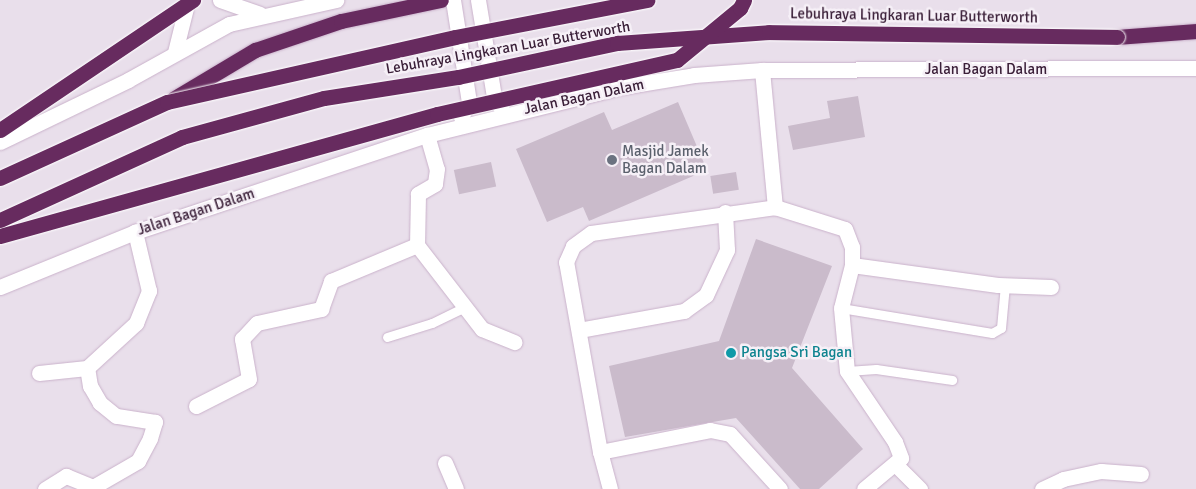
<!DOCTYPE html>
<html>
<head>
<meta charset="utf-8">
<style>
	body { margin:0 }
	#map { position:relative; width:1196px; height:489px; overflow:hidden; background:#e9dfeb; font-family:Signika,sans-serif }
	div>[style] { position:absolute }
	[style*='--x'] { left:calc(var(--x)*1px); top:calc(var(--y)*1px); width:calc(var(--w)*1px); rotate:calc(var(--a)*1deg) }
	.building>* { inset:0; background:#cabbcb; transform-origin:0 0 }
	.roads { filter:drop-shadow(0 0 1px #cab2cb) drop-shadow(0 0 1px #cab2cb) }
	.lane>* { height:9px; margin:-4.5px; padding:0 4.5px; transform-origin:4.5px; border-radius:4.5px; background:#fff }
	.street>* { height:15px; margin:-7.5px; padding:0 7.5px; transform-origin:7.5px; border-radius:7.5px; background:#fff }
	.secondary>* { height:15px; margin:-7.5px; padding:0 7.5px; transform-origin:7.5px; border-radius:7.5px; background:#fff }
	.highway>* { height:15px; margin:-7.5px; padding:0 7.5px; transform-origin:7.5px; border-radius:7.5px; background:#672b5f }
	.bridges { filter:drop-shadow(0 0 1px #fff) drop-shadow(0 0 1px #fff) }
	.highway-bridge>* { height:15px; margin:-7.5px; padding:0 7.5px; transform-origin:7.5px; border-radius:7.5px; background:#672b5f }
	.dots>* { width:14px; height:14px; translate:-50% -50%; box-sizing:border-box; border:2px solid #f6f0f7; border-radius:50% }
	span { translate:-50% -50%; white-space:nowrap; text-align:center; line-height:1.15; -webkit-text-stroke:5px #f6f0f7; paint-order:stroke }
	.street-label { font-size:15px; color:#3b2039 }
	.worship-label { font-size:15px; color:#5b616d }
	.left { translate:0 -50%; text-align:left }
	.culture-label { font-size:15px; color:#0d838f }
</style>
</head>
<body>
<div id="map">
	<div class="building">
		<i style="clip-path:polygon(858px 96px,865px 137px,793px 150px,788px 126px,830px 118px,827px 101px)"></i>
		<i style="clip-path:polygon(678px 102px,707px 170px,589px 221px,583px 207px,547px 222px,516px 149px,604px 112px,612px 130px)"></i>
		<i style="left:491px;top:162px;width:25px;height:38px;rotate:78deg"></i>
		<i style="left:736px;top:172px;width:18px;height:26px;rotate:81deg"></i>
		<i style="clip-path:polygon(756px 239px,832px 266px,792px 368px,863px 449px,819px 489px,800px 489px,736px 418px,625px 437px,609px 366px,719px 341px)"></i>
	</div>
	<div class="roads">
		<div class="lane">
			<i style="--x:841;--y:308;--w:153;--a:9.4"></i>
			<i style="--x:992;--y:333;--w:10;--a:-29"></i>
			<i style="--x:1001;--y:328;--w:43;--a:-84.7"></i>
			<i style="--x:387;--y:337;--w:47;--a:-17.3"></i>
			<i style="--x:432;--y:323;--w:34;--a:-26"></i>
			<i style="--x:847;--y:371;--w:29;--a:-4"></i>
			<i style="--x:876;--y:369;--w:77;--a:8.2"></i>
		</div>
		<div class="street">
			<i style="--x:220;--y:0;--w:42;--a:19.3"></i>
			<i style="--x:175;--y:52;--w:54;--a:-76"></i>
			<i style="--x:762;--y:70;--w:138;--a:84.6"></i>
			<i style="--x:427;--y:135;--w:35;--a:74"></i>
			<i style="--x:437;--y:169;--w:15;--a:98"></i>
			<i style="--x:435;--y:184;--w:20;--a:150"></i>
			<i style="--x:418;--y:194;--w:51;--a:91.1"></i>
			<i style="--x:417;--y:245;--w:106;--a:52.3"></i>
			<i style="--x:482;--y:329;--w:35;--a:22"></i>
			<i style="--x:852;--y:265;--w:147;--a:7.8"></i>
			<i style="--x:998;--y:285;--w:53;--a:2.2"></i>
			<i style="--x:579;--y:330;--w:107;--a:-10.3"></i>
			<i style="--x:684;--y:311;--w:27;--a:-36"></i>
			<i style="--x:706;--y:295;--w:50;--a:-65"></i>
			<i style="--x:727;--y:250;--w:38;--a:-93"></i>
			<i style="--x:39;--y:373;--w:48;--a:-5.9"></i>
			<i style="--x:87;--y:368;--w:67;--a:-42.6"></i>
			<i style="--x:136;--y:323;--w:35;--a:-68"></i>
			<i style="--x:149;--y:291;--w:61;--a:-103.3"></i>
			<i style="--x:196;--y:406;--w:59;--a:-27"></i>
			<i style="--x:249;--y:379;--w:41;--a:-99.9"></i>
			<i style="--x:242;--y:339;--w:22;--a:-47"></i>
			<i style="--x:257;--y:323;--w:66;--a:-12.3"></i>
			<i style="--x:321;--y:309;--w:30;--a:-70"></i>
			<i style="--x:331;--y:281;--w:93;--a:-22.7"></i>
			<i style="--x:600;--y:452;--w:112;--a:-11.3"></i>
			<i style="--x:710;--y:430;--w:20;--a:11"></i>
			<i style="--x:730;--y:434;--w:74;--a:47.7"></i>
			<i style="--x:445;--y:463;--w:28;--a:67"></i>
			<i style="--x:896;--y:465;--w:34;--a:45"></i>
			<i style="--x:45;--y:489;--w:25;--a:-32"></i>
			<i style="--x:66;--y:476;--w:29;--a:22"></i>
			<i style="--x:93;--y:487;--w:52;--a:-30"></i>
			<i style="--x:138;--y:461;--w:26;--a:-62"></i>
			<i style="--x:150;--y:438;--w:17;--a:-73"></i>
			<i style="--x:155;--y:422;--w:39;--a:-171"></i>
			<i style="--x:116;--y:416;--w:21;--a:-141"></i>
			<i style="--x:100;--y:403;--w:20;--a:-120"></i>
			<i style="--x:90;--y:386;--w:18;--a:-99"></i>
			<i style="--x:610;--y:489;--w:38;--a:-105"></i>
			<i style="--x:600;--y:452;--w:193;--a:-100.1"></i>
			<i style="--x:566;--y:262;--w:17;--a:-66"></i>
			<i style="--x:573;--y:246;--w:22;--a:-36"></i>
			<i style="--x:591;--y:233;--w:186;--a:-8"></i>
			<i style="--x:775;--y:207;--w:73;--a:17.4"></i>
			<i style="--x:845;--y:229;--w:19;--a:69"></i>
			<i style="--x:852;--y:247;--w:18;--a:90"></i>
			<i style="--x:852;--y:265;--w:44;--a:104.3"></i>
			<i style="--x:841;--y:308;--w:63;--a:84.6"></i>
			<i style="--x:847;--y:371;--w:86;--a:55.9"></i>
			<i style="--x:895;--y:442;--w:17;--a:69"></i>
			<i style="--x:901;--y:458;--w:48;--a:140"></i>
			<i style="--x:1042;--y:489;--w:23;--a:-25"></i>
			<i style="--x:1063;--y:479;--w:39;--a:-12"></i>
			<i style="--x:1101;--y:471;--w:40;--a:4.3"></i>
		</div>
		<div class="secondary">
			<i style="--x:453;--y:0;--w:103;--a:81.1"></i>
			<i style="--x:469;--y:102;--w:17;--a:118"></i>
			<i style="--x:478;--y:0;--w:98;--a:80.6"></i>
			<i style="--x:494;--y:97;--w:15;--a:58"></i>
			<i style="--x:0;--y:142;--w:142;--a:-25.8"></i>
			<i style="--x:128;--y:80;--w:115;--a:-29"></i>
			<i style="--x:229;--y:24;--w:110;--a:-12.6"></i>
			<i style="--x:0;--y:287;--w:146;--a:-22.2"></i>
			<i style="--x:135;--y:232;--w:308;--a:-18.4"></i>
			<i style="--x:427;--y:135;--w:200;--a:-13.9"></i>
			<i style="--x:621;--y:87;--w:74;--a:-9.3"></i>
			<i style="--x:694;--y:75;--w:68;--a:-4.2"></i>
			<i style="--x:762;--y:70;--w:434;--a:-0.3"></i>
		</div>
		<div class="highway">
			<i style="--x:1117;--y:37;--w:79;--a:-4.3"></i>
			<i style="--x:173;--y:99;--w:96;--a:-30.9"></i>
			<i style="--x:255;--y:50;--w:91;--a:-18.6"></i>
			<i style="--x:341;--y:21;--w:102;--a:-11.9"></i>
		</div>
	</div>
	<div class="bridges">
		<div class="highway-bridge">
			<i style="--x:0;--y:130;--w:233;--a:-34"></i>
			<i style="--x:0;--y:178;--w:183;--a:-24.5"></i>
			<i style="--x:167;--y:102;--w:295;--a:-12.7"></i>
			<i style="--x:455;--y:37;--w:196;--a:-10.9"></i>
			<i style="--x:0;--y:220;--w:200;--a:-24.5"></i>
			<i style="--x:182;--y:137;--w:147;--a:-15.4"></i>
			<i style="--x:324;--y:98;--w:136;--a:-8.9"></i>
			<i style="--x:458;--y:77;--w:163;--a:-12.1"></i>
			<i style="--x:617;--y:43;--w:152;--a:-4.1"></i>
			<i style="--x:769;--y:32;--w:348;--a:0.8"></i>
			<i style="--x:0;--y:236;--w:454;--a:-15.6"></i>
			<i style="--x:437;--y:114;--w:246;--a:-12.7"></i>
			<i style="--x:677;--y:60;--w:82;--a:-39.5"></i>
			<i style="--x:740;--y:8;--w:9;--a:-63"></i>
		</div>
	</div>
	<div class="dots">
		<i style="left:612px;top:160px;background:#6b7280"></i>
		<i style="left:731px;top:353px;background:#0f9aa8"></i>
	</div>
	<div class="street-label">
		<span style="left:914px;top:16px;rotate:1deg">Lebuhraya Lingkaran Luar Butterworth</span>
		<span style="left:508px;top:48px;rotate:-10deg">Lebuhraya Lingkaran Luar Butterworth</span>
		<span style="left:986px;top:70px">Jalan Bagan Dalam</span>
		<span style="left:584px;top:97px;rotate:-12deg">Jalan Bagan Dalam</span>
		<span style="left:196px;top:212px;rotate:-18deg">Jalan Bagan Dalam</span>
	</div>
	<div class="worship-label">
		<span class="left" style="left:622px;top:160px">Masjid Jamek<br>Bagan Dalam</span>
	</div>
	<div class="culture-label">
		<span class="left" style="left:741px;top:353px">Pangsa Sri Bagan</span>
	</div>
</div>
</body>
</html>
